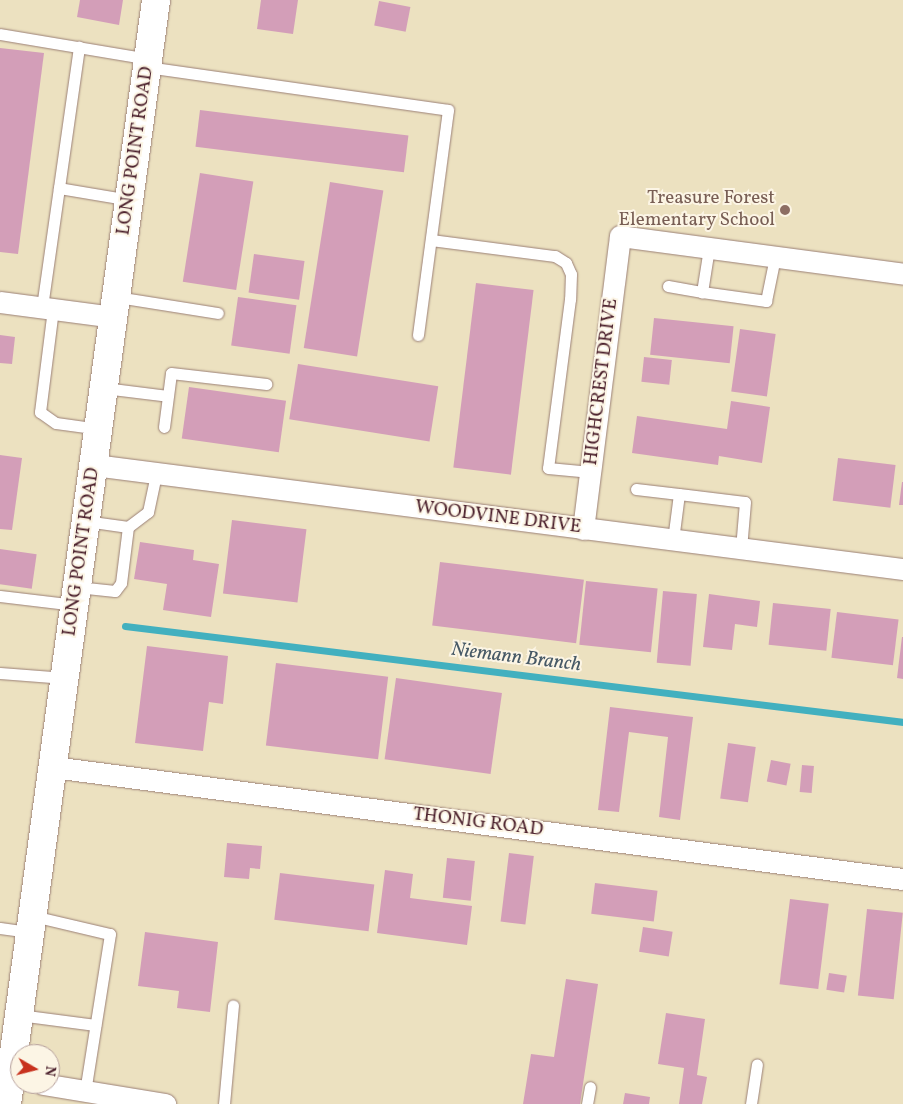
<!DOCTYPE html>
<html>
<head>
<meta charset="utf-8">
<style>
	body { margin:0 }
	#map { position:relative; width:903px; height:1104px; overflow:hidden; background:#ece1c0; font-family:Vollkorn,serif }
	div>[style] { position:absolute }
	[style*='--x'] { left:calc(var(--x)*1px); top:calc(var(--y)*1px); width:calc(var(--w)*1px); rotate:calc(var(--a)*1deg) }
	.stream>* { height:7px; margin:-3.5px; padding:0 3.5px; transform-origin:3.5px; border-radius:3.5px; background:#42b0bf }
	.building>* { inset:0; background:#d39eb8; transform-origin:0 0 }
	.roads { filter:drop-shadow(0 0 1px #9b8076) drop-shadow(0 0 1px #9b8076) }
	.lane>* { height:11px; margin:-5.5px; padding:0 5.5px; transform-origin:5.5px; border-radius:5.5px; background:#fff }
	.street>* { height:21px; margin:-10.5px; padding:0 10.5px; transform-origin:10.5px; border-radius:10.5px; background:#fff }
	.secondary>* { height:28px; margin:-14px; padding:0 14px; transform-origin:14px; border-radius:14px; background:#fff }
	.dots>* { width:14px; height:14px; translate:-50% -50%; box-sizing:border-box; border:2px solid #fcf5e5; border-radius:50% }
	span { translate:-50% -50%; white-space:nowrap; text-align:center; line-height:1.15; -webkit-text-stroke:4px #fcf5e5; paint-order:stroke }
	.street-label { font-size:19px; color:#4a1f2b }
	.education-label { font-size:19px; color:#785e54 }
	.right { translate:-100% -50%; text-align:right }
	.water-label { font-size:20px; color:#475966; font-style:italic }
	.north { position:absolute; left:10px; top:1044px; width:50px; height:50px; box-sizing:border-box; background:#fcf5e5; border:1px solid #b59f9b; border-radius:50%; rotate:98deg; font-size:14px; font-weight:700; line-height:20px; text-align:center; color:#4a1f2b }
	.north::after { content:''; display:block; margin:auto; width:18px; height:22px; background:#c8321e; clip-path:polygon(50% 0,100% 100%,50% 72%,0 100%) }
</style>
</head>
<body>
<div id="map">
	<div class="stream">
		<i style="--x:125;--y:626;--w:784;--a:7.03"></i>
	</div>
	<div class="building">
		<i style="clip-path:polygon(80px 0,123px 0,119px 25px,77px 17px)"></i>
		<i style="clip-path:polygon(261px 0,298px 0,293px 34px,257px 29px)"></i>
		<i style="left:379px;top:1px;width:32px;height:25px;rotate:11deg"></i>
		<i style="clip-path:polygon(0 48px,44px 53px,18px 254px,0 252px)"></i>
		<i style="left:200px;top:110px;width:210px;height:37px;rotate:7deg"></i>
		<i style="left:200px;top:173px;width:54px;height:110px;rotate:9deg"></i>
		<i style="left:330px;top:182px;width:54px;height:168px;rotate:9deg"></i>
		<i style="left:254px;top:254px;width:51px;height:39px;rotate:8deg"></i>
		<i style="left:476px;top:283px;width:58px;height:186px;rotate:7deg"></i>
		<i style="left:238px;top:297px;width:59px;height:49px;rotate:8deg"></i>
		<i style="left:654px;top:318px;width:80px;height:37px;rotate:6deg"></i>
		<i style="left:740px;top:329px;width:36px;height:63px;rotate:8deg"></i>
		<i style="clip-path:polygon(0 335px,15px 337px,12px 364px,0 363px)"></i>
		<i style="left:644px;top:357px;width:28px;height:25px;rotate:6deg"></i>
		<i style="left:298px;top:364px;width:142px;height:56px;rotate:9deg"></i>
		<i style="left:189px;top:387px;width:98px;height:52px;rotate:8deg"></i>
		<i style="clip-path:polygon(731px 401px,770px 407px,762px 463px,719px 456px,718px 465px,632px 453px,637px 416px,727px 429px)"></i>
		<i style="clip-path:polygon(0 455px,22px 458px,12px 530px,0 529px)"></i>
		<i style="left:838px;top:458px;width:58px;height:43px;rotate:7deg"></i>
		<i style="clip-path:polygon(902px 482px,903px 482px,903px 505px,899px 505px)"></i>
		<i style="left:232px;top:520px;width:75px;height:74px;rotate:7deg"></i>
		<i style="clip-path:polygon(140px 542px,194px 550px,193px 560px,219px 564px,211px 617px,163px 610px,167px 584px,134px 579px)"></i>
		<i style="left:0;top:549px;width:37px;height:35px;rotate:8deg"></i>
		<i style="left:440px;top:562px;width:145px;height:64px;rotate:7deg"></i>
		<i style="left:586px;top:581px;width:72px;height:64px;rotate:6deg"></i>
		<i style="left:663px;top:591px;width:34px;height:72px;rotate:5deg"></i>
		<i style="clip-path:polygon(709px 594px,760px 601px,757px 627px,735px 624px,732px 650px,703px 647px)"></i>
		<i style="left:773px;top:603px;width:58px;height:42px;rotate:6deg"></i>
		<i style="left:837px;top:612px;width:62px;height:46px;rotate:7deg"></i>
		<i style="clip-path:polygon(902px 637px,903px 637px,903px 679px,897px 678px)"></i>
		<i style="clip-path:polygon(147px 646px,228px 656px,223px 704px,209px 702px,203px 751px,135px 743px)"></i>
		<i style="left:276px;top:663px;width:113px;height:83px;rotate:7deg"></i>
		<i style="left:396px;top:678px;width:107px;height:82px;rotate:8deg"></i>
		<i style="clip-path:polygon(610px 707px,693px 717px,680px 820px,659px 817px,668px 737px,629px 732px,619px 812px,598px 810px)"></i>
		<i style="left:728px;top:743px;width:28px;height:56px;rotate:8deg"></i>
		<i style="left:771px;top:760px;width:20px;height:22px;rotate:11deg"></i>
		<i style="left:802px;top:765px;width:12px;height:27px;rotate:5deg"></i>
		<i style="clip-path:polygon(227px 843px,262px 846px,260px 869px,250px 868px,249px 879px,224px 877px)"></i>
		<i style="left:509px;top:853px;width:25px;height:69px;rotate:7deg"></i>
		<i style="left:447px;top:858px;width:28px;height:40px;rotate:6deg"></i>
		<i style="clip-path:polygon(385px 870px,413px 874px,410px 898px,472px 906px,467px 945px,377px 933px)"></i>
		<i style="left:280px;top:873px;width:95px;height:47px;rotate:7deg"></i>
		<i style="left:595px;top:883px;width:63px;height:31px;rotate:7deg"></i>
		<i style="left:790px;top:899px;width:39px;height:86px;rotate:7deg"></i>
		<i style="left:867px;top:909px;width:36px;height:87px;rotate:6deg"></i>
		<i style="left:643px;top:927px;width:30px;height:25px;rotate:9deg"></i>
		<i style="clip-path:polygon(145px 932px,218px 942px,210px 1012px,177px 1008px,179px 991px,138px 986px)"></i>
		<i style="left:829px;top:973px;width:18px;height:17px;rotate:9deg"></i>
		<i style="clip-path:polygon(566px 979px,598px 984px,580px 1104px,523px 1104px,531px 1054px,554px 1057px)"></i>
		<i style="clip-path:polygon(666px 1013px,705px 1019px,697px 1075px,707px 1077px,702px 1104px,679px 1104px,684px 1068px,658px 1064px)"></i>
		<i style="clip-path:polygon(625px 1093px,650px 1097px,649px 1104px,623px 1104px)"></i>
	</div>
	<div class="roads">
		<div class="lane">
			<i style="--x:0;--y:34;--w:151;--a:9.5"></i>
			<i style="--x:147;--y:67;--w:304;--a:8.1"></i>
			<i style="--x:448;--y:110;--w:227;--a:97.6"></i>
			<i style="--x:59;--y:188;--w:72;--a:9.6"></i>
			<i style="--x:431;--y:240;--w:125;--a:7.4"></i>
			<i style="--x:555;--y:256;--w:13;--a:32"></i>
			<i style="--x:566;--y:263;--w:12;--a:66"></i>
			<i style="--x:571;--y:274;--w:25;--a:92"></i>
			<i style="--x:570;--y:299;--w:170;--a:97.4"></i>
			<i style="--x:548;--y:468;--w:43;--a:5.3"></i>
			<i style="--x:709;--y:248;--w:45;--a:99"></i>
			<i style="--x:702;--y:292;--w:65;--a:8"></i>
			<i style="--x:766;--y:301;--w:45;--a:-78.4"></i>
			<i style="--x:668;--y:286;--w:35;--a:10"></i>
			<i style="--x:117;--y:297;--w:102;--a:9"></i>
			<i style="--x:42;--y:307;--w:263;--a:-81.9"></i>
			<i style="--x:53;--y:309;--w:104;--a:97.2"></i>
			<i style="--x:40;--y:412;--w:19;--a:35"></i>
			<i style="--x:56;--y:423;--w:43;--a:7.9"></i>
			<i style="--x:104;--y:388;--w:64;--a:7.1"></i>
			<i style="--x:164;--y:427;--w:54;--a:-82.6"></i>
			<i style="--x:171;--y:373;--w:96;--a:6.6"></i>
			<i style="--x:636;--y:489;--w:43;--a:6.6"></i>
			<i style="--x:128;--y:527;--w:25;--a:-37"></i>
			<i style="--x:148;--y:512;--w:40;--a:-78"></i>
			<i style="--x:673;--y:540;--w:46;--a:-82.6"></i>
			<i style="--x:679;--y:494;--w:66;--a:6.9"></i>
			<i style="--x:745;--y:502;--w:47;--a:94.9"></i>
			<i style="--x:77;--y:587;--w:38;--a:6"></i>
			<i style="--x:115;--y:591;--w:10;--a:-53"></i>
			<i style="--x:121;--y:583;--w:56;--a:-82.9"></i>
			<i style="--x:128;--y:527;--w:42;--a:-171.9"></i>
			<i style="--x:0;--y:596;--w:76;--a:6.8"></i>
			<i style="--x:0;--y:673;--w:65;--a:4.4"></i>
			<i style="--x:33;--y:916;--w:79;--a:13.2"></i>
			<i style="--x:110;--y:934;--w:159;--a:99"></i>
			<i style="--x:0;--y:928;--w:30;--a:8"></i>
			<i style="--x:19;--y:1015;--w:77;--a:7.5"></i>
			<i style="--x:224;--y:1104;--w:99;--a:-84.8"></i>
			<i style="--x:587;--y:1104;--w:17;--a:-80"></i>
			<i style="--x:751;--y:1104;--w:40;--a:-81.5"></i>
		</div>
		<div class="street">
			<i style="--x:0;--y:302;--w:115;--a:7.5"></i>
			<i style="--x:94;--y:465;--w:816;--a:7.33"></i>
			<i style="--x:583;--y:529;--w:295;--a:-82.8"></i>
			<i style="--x:620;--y:236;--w:286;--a:7.6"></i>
			<i style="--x:53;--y:767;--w:857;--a:7.51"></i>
			<i style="--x:43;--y:1084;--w:124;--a:9.3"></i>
		</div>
		<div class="secondary">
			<i style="--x:7;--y:1104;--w:1114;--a:-82.31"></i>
		</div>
	</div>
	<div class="dots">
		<i style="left:785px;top:210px;background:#8d6e63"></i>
	</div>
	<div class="street-label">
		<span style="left:136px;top:151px;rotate:-82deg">LONG POINT ROAD</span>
		<span style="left:602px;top:382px;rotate:-83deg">HIGHCREST DRIVE</span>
		<span style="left:498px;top:518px;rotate:7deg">WOODVINE DRIVE</span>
		<span style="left:82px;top:552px;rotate:-82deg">LONG POINT ROAD</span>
		<span style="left:478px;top:823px;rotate:7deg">THONIG ROAD</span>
	</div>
	<div class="education-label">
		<span class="right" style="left:775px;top:210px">Treasure Forest<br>Elementary School</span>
	</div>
	<div class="water-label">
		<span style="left:516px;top:658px;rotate:7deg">Niemann Branch</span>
	</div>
	<div class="north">N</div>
</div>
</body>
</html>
